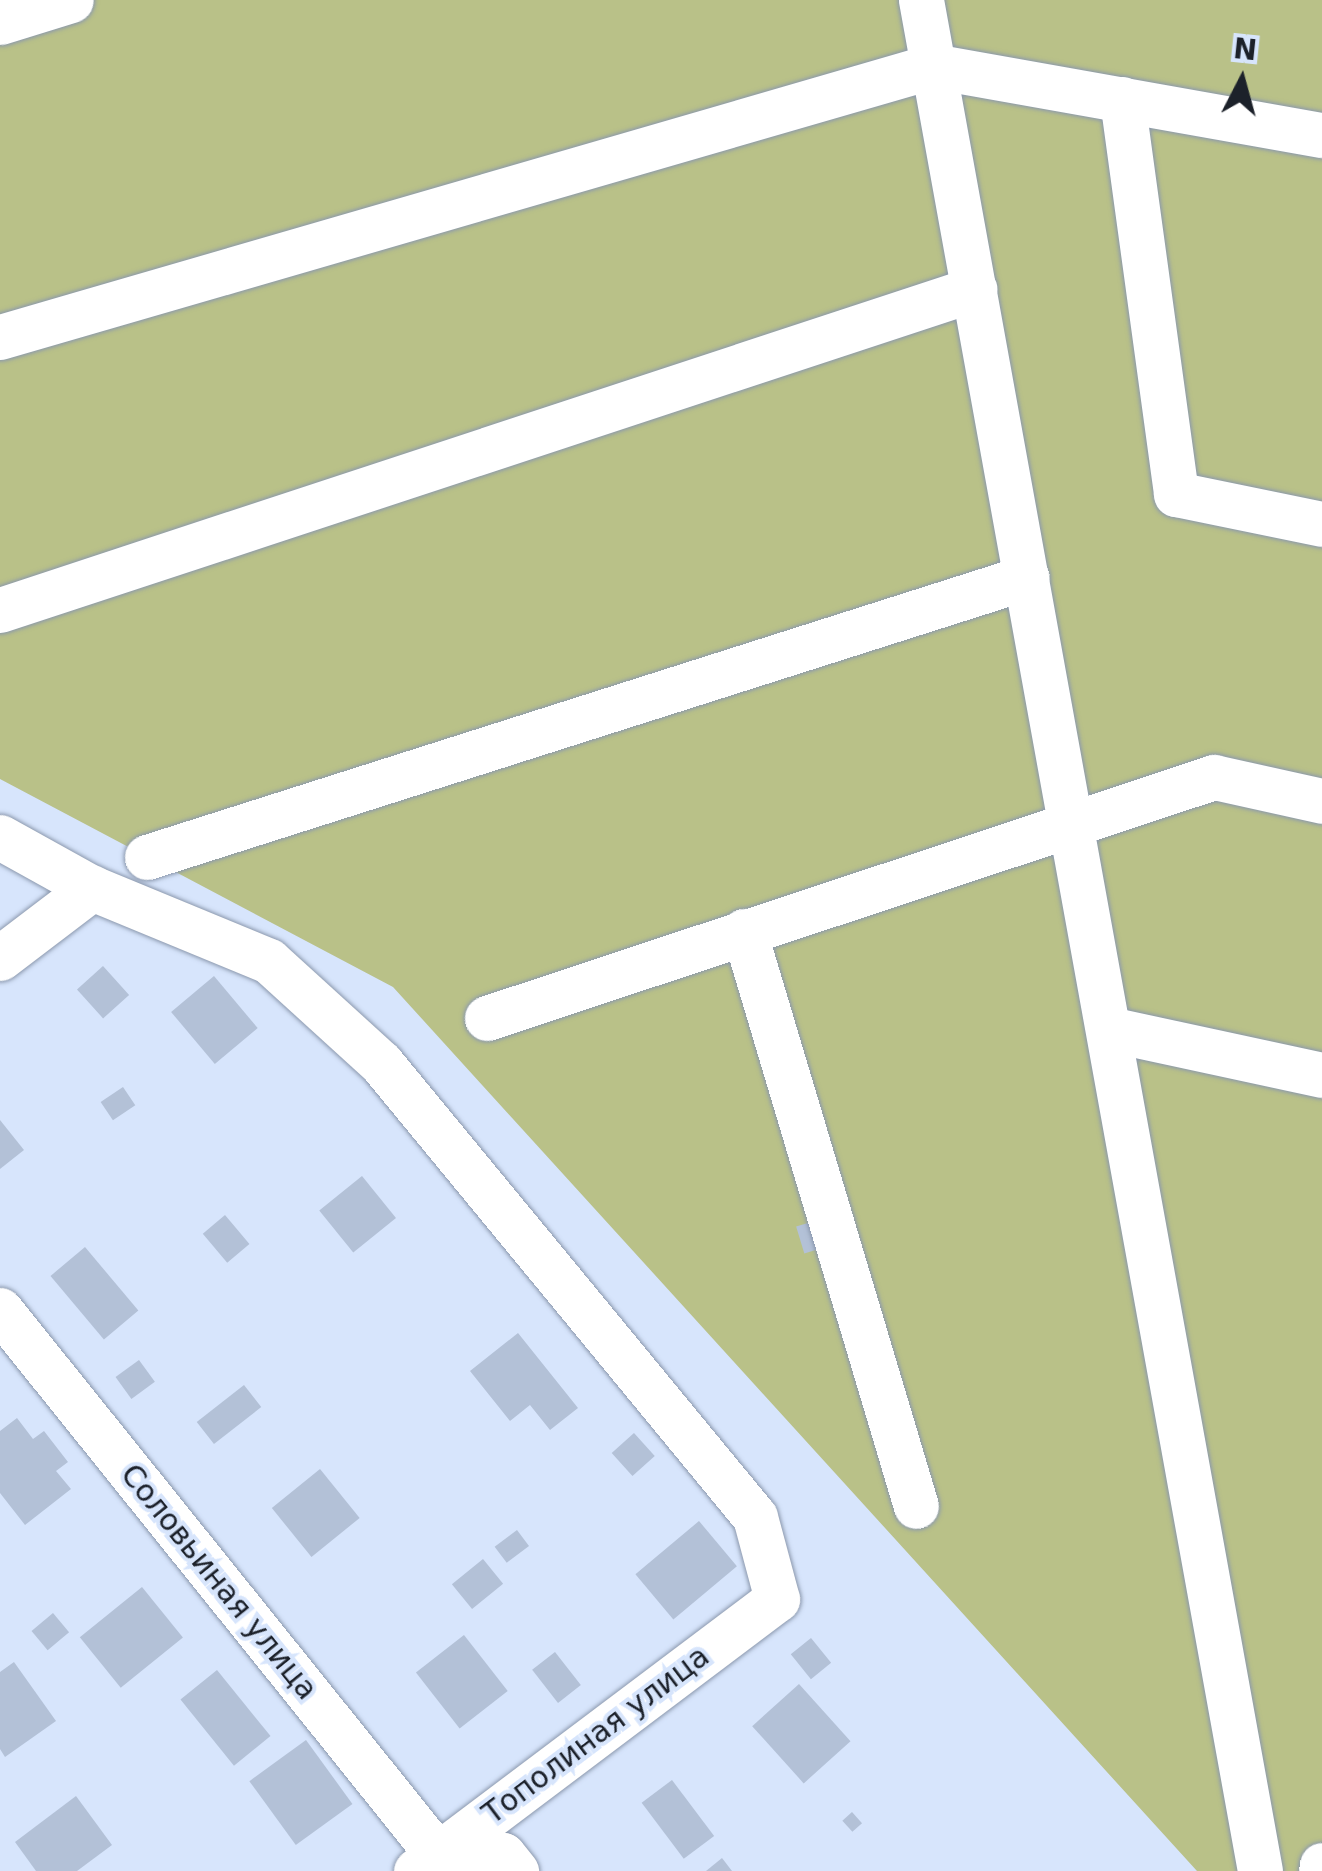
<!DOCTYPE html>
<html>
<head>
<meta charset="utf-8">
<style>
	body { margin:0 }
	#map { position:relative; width:1322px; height:1871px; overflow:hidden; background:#d7e5fc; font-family:"DejaVu Sans",sans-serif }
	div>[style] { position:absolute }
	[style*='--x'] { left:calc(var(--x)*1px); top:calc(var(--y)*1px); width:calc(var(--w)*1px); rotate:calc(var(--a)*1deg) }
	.green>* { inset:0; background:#b9c188 }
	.building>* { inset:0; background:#b3c1d7; transform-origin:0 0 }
	.roads { filter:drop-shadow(0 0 2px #8b98ad) drop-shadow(0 0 2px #8b98ad) }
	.minor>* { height:45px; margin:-22.5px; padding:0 22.5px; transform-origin:22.5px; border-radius:22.5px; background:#fff }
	span { translate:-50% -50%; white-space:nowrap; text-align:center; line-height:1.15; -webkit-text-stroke:8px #d7e5fc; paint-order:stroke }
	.street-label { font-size:30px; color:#1c212a }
	.north { position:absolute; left:1192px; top:30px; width:100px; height:100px; -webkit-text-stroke:8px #d7e5fc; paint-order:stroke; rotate:6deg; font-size:28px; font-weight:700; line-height:40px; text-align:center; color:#1c212a }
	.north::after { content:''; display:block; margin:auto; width:35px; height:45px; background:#1c212a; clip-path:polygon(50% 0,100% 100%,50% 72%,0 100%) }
</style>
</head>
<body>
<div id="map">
	<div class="green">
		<i style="clip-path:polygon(0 0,1322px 0,1322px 1871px,1197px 1871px,393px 987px,0 779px)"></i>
	</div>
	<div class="building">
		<i style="left:103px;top:966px;width:39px;height:35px;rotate:48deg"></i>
		<i style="left:214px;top:976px;width:68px;height:56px;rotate:50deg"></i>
		<i style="left:123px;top:1087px;width:22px;height:27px;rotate:56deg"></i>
		<i style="clip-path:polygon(0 1120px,24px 1150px,0 1169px)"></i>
		<i style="left:362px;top:1176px;width:54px;height:55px;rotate:51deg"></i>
		<i style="left:225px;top:1215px;width:38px;height:29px;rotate:50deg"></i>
		<i style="left:821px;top:1219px;width:28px;height:26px;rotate:73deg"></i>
		<i style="left:85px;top:1247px;width:83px;height:45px;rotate:50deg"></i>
		<i style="clip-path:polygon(518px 1333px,578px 1408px,550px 1430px,530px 1405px,510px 1421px,470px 1371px)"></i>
		<i style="left:139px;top:1360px;width:27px;height:29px;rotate:54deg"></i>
		<i style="left:244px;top:1385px;width:28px;height:60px;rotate:52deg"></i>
		<i style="clip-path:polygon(17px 1418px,33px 1439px,44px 1431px,68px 1462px,56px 1471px,71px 1489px,25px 1525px,0 1493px,0 1431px)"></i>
		<i style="left:634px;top:1433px;width:31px;height:30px;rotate:48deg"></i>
		<i style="left:320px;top:1469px;width:63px;height:62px;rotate:51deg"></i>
		<i style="left:699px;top:1521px;width:59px;height:83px;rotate:50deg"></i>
		<i style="left:517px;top:1530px;width:20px;height:28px;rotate:53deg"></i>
		<i style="left:483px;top:1559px;width:32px;height:40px;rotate:51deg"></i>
		<i style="left:142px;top:1587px;width:65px;height:80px;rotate:51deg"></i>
		<i style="left:53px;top:1613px;width:25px;height:28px;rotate:50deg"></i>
		<i style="left:464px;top:1635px;width:71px;height:61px;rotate:52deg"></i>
		<i style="left:811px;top:1638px;width:32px;height:26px;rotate:51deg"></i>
		<i style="left:555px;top:1652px;width:42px;height:29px;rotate:52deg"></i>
		<i style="clip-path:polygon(14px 1662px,56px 1721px,5px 1757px,0 1749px,0 1672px)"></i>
		<i style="left:217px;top:1670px;width:85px;height:47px;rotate:51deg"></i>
		<i style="left:799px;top:1684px;width:77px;height:63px;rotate:48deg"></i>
		<i style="left:306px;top:1740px;width:79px;height:70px;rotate:54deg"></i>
		<i style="left:672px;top:1780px;width:70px;height:38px;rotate:53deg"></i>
		<i style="clip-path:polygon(76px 1796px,112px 1845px,77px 1871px,36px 1871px,15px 1842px)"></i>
		<i style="left:852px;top:1812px;width:15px;height:13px;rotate:48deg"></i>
		<i style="clip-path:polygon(722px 1858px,732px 1871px,706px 1871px)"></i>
	</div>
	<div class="roads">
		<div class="minor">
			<i style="--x:921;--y:0;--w:1901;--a:79.73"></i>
			<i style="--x:0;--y:22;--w:74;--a:-17.2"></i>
			<i style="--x:1122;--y:99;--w:399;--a:82.2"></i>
			<i style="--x:1176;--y:494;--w:149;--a:11.6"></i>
			<i style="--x:0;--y:337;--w:972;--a:-16.2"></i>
			<i style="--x:933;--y:66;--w:395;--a:10.1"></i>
			<i style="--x:0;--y:610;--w:1026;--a:-18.24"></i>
			<i style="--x:0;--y:837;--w:105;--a:29"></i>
			<i style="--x:92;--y:888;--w:191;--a:22.4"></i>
			<i style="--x:269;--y:961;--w:151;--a:42.3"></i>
			<i style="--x:381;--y:1063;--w:588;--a:50.52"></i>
			<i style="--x:755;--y:1517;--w:85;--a:75"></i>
			<i style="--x:777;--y:1599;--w:452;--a:143"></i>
			<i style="--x:147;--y:857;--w:923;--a:-17.65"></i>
			<i style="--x:744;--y:931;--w:600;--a:73.35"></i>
			<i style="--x:0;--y:958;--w:116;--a:-37.3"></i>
			<i style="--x:487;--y:1018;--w:766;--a:-18.34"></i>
			<i style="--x:1214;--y:777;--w:111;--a:12.5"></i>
			<i style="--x:1109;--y:1029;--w:218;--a:12.2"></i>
			<i style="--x:0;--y:1310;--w:698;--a:51.22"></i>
			<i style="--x:437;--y:1854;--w:66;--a:0.9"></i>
			<i style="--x:503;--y:1855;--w:21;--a:51"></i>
			<i style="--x:1321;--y:1871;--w:6;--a:-81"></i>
		</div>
	</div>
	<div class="street-label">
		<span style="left:219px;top:1582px;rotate:51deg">Соловьиная улица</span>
		<span style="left:596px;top:1735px;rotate:-37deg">Тополиная улица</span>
	</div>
	<div class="north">N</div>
</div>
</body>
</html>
